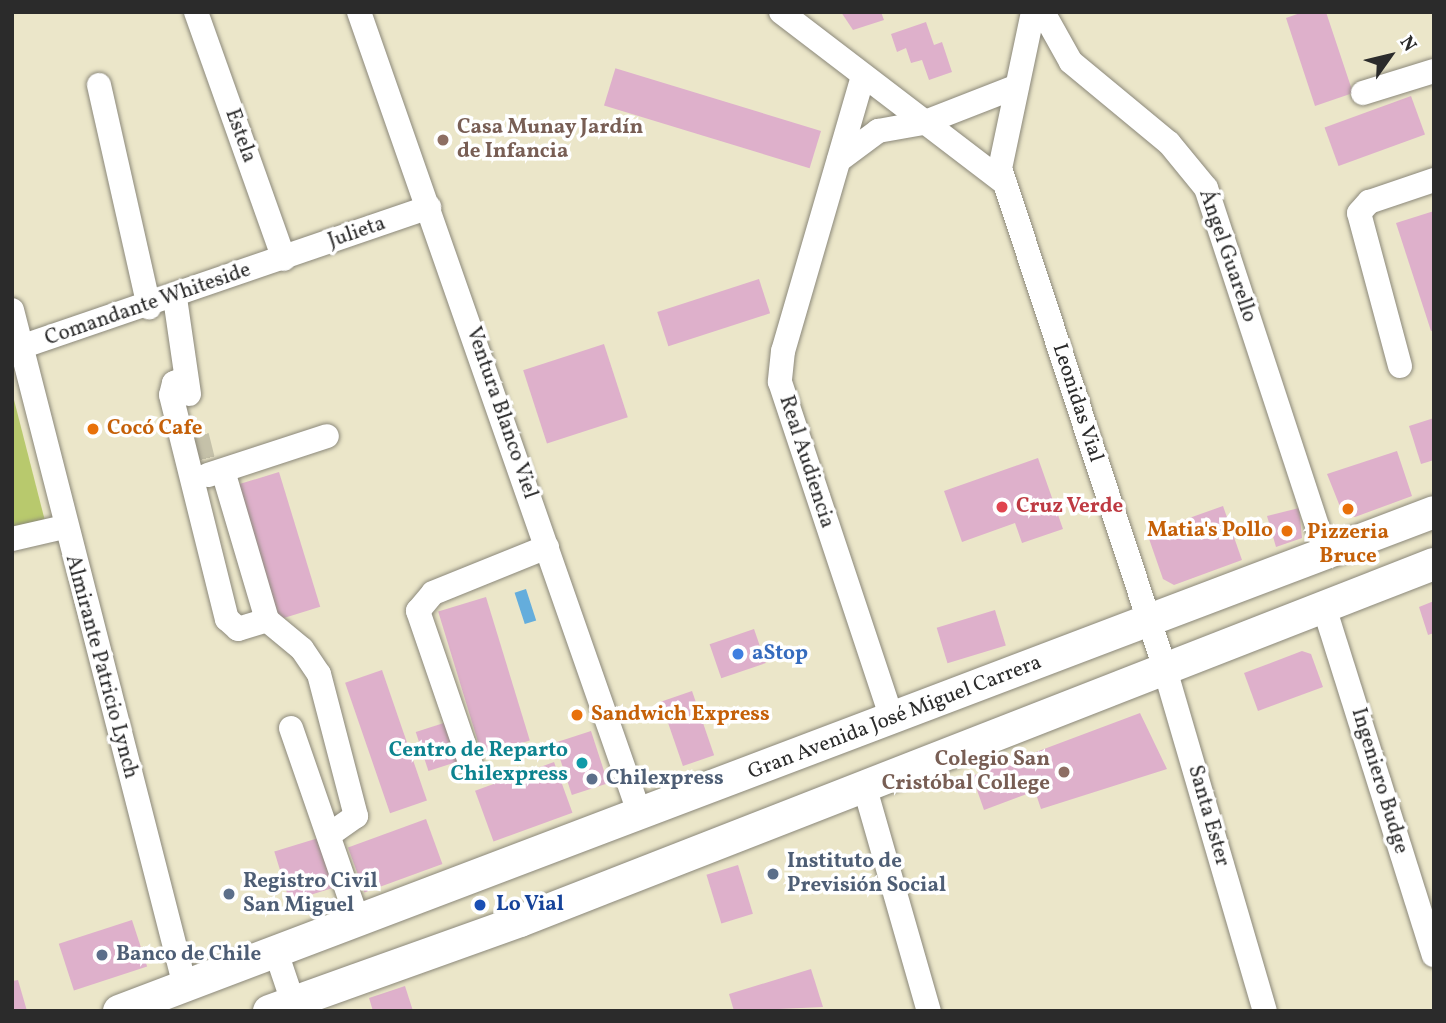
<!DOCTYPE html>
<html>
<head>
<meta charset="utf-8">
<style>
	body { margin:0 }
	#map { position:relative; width:1446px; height:1023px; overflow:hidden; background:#ebe6c9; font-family:Vollkorn,serif }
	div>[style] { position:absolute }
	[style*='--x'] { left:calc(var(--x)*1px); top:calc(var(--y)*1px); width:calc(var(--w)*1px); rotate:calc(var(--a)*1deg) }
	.green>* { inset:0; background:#b8c96d }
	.water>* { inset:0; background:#64addc; transform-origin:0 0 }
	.building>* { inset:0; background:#deb0cb; transform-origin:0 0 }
	.minor-tunnel>* { height:24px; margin-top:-12px; transform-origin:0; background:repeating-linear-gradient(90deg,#c5c1a9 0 24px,transparent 0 36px) }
	.roads { filter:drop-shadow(0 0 2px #8b887a) drop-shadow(0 0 2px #8b887a) }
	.minor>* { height:24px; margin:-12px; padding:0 12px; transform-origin:12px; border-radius:12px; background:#fff }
	.major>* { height:32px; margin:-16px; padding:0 16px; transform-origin:16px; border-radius:16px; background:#fff }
	.dots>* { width:19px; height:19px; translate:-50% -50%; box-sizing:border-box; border:4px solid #fff; border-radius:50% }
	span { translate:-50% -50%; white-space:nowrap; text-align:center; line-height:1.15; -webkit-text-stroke:7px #fff; paint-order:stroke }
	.education-label { font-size:21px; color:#785e54; font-weight:700 }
	.left { translate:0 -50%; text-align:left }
	.right { translate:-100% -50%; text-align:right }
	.street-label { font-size:21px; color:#2b2b2b }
	.food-label { font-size:21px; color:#c56008; font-weight:700 }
	.health-label { font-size:21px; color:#be3a42; font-weight:700 }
	.shop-label { font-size:21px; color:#366cbe; font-weight:700 }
	.culture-label { font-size:21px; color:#0d838f; font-weight:700 }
	.service-label { font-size:21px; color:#4e5e75; font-weight:700 }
	.transit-label { font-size:21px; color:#164399; font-weight:700 }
	.frame { position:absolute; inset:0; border:14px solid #2b2b2b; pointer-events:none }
	.north { position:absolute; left:1355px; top:21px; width:70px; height:70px; -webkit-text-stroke:5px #fff; paint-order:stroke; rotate:56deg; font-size:19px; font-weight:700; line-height:28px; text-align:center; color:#2b2b2b }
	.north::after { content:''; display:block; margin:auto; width:24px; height:32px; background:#2b2b2b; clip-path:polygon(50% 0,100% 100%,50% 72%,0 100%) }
</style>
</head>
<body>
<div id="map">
	<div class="green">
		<i style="clip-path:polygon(12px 392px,45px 521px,12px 529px)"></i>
	</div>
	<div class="water">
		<i style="left:526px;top:589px;width:33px;height:12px;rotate:72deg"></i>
	</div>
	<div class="building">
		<i style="clip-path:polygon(841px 12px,881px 12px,884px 20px,853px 30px)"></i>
		<i style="clip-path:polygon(1303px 12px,1326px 12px,1353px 93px,1315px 106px,1286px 18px)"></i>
		<i style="clip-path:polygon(926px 22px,934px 45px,942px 42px,952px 72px,929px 80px,922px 60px,911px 63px,906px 48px,897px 52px,891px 34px)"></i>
		<i style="left:1411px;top:96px;width:41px;height:92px;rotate:70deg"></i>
		<i style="left:821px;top:131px;width:39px;height:215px;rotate:107deg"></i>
		<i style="clip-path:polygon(1434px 211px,1434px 330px,1431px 331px,1396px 223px)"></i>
		<i style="left:759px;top:279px;width:36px;height:107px;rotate:72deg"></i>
		<i style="left:604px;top:344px;width:77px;height:85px;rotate:72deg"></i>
		<i style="clip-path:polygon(1434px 418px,1434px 460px,1421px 464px,1409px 426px)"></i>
		<i style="clip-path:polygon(1397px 451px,1412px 496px,1355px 517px,1343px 514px,1327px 474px)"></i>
		<i style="clip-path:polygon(1038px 458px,1063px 529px,1022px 543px,1015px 523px,962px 542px,944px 491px)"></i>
		<i style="left:279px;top:472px;width:141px;height:43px;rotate:73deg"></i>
		<i style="clip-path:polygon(1223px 506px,1242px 560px,1174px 585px,1163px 579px,1147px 533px)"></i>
		<i style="clip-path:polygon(1299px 508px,1302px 538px,1276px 547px,1267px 516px)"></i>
		<i style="left:486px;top:597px;width:150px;height:50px;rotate:73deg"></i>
		<i style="clip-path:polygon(1434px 601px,1434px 633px,1428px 635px,1419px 607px)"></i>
		<i style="left:995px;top:610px;width:37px;height:61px;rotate:73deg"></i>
		<i style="left:754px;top:629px;width:36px;height:47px;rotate:71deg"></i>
		<i style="clip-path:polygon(1302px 651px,1311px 654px,1323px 687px,1258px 711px,1244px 673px)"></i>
		<i style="left:382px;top:670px;width:138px;height:39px;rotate:71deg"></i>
		<i style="left:692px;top:691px;width:68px;height:33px;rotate:71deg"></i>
		<i style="clip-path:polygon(1140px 713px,1167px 769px,1041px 809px,1035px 791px,984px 810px,972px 776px)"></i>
		<i style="left:450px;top:721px;width:41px;height:36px;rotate:72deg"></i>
		<i style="left:591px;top:731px;width:55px;height:38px;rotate:72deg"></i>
		<i style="left:554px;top:762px;width:54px;height:84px;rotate:70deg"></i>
		<i style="left:426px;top:819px;width:48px;height:83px;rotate:70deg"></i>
		<i style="left:325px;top:836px;width:52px;height:53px;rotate:73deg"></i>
		<i style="left:738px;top:865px;width:51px;height:33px;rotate:73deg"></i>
		<i style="left:132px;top:920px;width:49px;height:77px;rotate:72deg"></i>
		<i style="clip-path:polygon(811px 969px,823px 1007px,734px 1011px,729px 994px)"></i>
		<i style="clip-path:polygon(18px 980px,27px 1011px,12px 1011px,12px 981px)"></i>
		<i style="clip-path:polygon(405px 986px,413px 1011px,373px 1011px,369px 998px)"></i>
	</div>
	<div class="minor-tunnel">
		<i style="--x:197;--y:436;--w:33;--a:76"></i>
	</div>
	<div class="roads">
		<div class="minor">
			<i style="--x:196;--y:12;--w:262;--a:70.4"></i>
			<i style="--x:359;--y:12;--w:851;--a:70.71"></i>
			<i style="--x:781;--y:12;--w:282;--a:37.4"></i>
			<i style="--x:1033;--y:12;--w:159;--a:101.9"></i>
			<i style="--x:1000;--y:168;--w:524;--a:71.77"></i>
			<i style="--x:1164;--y:666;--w:359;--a:73.7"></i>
			<i style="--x:1043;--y:12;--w:57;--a:60.8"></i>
			<i style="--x:1071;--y:62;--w:127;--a:39.6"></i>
			<i style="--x:1169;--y:143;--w:58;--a:50.6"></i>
			<i style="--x:1206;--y:188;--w:384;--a:71.8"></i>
			<i style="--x:863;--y:76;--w:286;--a:106.2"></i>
			<i style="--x:783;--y:351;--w:31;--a:96"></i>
			<i style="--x:780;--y:382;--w:355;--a:71.6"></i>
			<i style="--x:99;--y:85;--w:228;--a:77.3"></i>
			<i style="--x:1363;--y:93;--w:74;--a:-17.2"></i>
			<i style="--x:839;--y:160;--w:49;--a:-36.6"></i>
			<i style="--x:878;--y:131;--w:46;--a:-10.1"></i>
			<i style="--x:923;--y:123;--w:97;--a:-21.3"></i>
			<i style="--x:175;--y:298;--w:97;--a:81.7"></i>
			<i style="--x:12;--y:310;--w:698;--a:75.65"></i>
			<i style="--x:12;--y:350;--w:441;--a:-18.9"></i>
			<i style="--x:1400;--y:366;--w:158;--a:-105"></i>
			<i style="--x:1359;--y:213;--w:15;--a:-48"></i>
			<i style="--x:1369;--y:202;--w:69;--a:-18.7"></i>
			<i style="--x:186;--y:378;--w:13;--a:157"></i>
			<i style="--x:174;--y:383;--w:12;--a:104"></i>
			<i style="--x:171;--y:395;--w:231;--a:76"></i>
			<i style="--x:227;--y:619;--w:15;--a:42"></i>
			<i style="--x:238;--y:629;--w:30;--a:-17"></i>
			<i style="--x:223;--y:471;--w:155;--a:73.5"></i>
			<i style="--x:267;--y:620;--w:45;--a:39.6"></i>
			<i style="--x:302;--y:649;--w:30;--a:56"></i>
			<i style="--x:319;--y:674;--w:147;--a:75.4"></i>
			<i style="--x:356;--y:816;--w:32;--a:145"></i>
			<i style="--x:208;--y:475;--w:125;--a:-18.1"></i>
			<i style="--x:12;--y:539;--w:53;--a:-13"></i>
			<i style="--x:1324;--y:607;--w:365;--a:72.5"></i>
			<i style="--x:291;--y:728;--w:204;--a:70.9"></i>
			<i style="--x:471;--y:765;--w:163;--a:-109"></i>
			<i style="--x:418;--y:611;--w:23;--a:-50"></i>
			<i style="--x:433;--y:593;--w:123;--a:-22"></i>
			<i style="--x:864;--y:785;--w:235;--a:74"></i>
			<i style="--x:276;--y:952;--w:62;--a:71.3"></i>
		</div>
		<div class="major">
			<i style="--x:119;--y:1011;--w:1406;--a:-20.78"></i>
			<i style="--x:269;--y:1011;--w:267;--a:-19.7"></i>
			<i style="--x:520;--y:921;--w:981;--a:-21.34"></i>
		</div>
	</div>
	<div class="dots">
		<i style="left:443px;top:140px;background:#8d6e63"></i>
		<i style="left:93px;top:429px;background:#e8710a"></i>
		<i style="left:1002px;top:507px;background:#e0444e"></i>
		<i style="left:1348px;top:509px;background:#e8710a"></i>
		<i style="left:1287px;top:531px;background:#e8710a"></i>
		<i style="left:738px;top:654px;background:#3f7fe0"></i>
		<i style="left:577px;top:715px;background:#e8710a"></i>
		<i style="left:582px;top:763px;background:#0f9aa8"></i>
		<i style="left:1064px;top:772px;background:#8d6e63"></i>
		<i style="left:592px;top:779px;background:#5c6f8a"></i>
		<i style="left:773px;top:874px;background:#5c6f8a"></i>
		<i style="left:229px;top:894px;background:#5c6f8a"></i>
		<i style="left:480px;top:905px;background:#1a4fb4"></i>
		<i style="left:102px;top:955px;background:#5c6f8a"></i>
	</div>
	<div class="education-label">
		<span class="left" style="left:457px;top:140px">Casa Munay Jardín<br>de Infancia</span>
		<span class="right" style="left:1050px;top:772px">Colegio San<br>Cristóbal College</span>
	</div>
	<div class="street-label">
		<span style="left:240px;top:136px;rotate:70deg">Estela</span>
		<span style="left:357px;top:233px;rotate:-19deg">Julieta</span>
		<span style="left:1227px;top:256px;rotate:71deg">Ángel Guarello</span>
		<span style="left:148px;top:305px;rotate:-19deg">Comandante Whiteside</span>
		<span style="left:1077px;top:403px;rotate:72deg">Leonidas Vial</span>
		<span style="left:501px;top:413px;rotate:71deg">Ventura Blanco Viel</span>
		<span style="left:806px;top:462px;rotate:72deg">Real Audiencia</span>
		<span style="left:101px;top:667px;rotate:75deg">Almirante Patricio Lynch</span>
		<span style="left:895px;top:718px;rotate:-21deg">Gran Avenida José Miguel Carrera</span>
		<span style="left:1379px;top:781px;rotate:73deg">Ingeniero Budge</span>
		<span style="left:1208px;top:816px;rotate:74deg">Santa Ester</span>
	</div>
	<div class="food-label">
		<span class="left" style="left:107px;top:429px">Cocó Cafe</span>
		<span class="right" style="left:1273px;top:531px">Matia's Pollo</span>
		<span style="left:1348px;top:545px">Pizzeria<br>Bruce</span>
		<span class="left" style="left:591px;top:715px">Sandwich Express</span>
	</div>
	<div class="health-label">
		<span class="left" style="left:1016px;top:507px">Cruz Verde</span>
	</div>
	<div class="shop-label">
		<span class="left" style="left:752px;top:654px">aStop</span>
	</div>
	<div class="culture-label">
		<span class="right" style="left:568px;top:763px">Centro de Reparto<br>Chilexpress</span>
	</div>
	<div class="service-label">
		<span class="left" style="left:606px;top:779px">Chilexpress</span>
		<span class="left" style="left:787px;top:874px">Instituto de<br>Previsión Social</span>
		<span class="left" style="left:243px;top:894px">Registro Civil<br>San Miguel</span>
		<span class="left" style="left:116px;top:955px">Banco de Chile</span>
	</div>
	<div class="transit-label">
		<span class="left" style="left:496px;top:905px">Lo Vial</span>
	</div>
	<div class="frame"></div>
	<div class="north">N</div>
</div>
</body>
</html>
